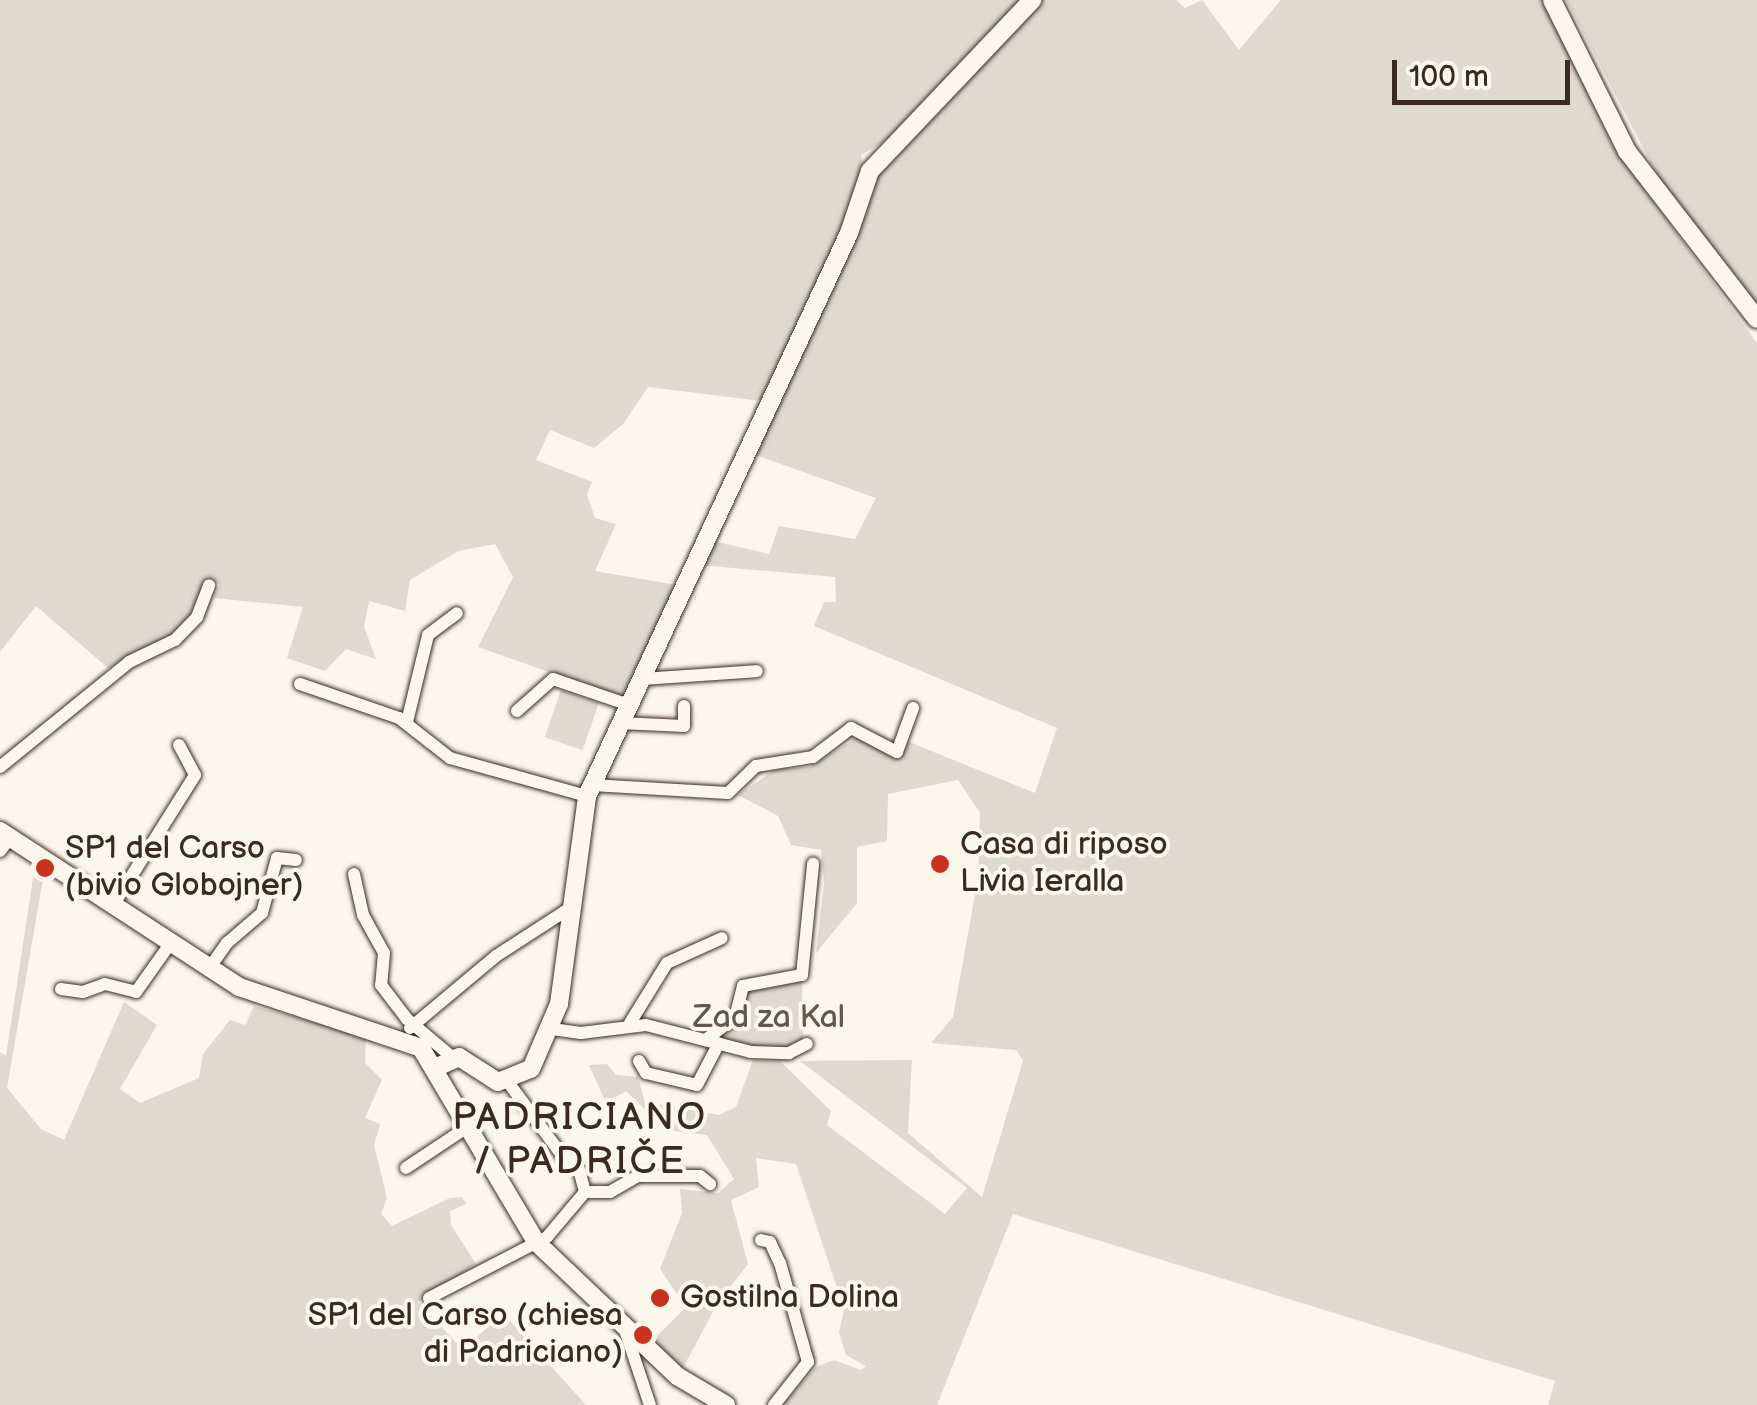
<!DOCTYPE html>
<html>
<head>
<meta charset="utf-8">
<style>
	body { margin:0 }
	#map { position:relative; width:1757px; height:1405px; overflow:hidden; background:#fbf7ec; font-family:"Balsamiq Sans",sans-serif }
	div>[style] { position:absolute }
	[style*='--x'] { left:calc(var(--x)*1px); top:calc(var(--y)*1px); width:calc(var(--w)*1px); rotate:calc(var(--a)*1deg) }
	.green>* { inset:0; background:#dfd9ce; transform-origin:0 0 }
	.roads { filter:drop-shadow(0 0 2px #3b2a1e) drop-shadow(0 0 2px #3b2a1e) }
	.minor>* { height:12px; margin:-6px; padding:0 6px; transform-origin:6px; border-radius:6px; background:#fbf7ec }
	.tertiary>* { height:18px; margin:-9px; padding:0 9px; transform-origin:9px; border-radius:9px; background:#fbf7ec }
	.secondary>* { height:18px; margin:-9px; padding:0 9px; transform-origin:9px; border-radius:9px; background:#fbf7ec }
	.dots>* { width:28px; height:28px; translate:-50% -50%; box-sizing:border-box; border:5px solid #fbf7ec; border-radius:50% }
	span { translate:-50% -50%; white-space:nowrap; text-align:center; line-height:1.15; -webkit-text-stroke:8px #fbf7ec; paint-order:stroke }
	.poi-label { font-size:32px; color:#3b2a1e }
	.left { translate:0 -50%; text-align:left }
	.right { translate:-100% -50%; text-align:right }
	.park-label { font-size:32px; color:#64564a }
	.quarter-label { font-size:38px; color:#3b2a1e; letter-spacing:2.5px }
	.scale { position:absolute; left:1392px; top:60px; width:178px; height:45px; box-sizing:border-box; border:5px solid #3b2a1e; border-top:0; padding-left:12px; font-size:30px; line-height:35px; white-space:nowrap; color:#3b2a1e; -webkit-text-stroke:8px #fbf7ec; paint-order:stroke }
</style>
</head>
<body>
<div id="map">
	<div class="green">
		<i style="clip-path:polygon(0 0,1026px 0,894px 136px,861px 155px,864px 171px,828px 265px,761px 401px,648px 387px,623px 424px,594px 448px,550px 430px,536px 460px,592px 482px,587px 494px,595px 518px,616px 524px,595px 571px,677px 585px,627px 696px,620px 697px,478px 647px,513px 577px,495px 544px,458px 551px,410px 580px,405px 611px,369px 601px,364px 627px,376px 659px,346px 649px,325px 671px,287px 658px,303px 607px,214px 598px,220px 584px,205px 580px,191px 619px,172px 636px,108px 668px,36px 606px,0 652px)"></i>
		<i style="clip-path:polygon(1037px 0,1176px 0,1185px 8px,1202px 0,1239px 50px,1281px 0,1543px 0,1612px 144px,1757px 343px,1757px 1405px,1548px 1405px,1555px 1381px,1013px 1214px,937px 1405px,782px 1405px,816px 1367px,834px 1360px,861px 1370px,866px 1366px,846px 1355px,839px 1333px,844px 1309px,796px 1164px,756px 1158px,759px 1187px,731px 1200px,748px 1264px,716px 1306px,681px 1372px,651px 1342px,686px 1307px,660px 1269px,682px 1213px,680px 1189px,718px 1193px,734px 1179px,707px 1135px,666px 1130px,626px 1091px,606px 1103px,589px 1065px,607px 1064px,616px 1075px,638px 1077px,645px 1102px,719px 1115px,736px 1107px,753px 1060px,780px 1061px,831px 1111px,827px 1125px,945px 1214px,967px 1188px,800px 1061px,912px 1060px,908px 1133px,982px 1197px,1023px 1061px,1016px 1050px,931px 1043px,953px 1017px,978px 878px,980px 813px,958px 780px,888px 794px,887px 841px,857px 847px,857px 903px,816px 953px,824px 884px,821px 850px,791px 845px,778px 816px,738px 795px,776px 769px,810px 767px,859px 736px,899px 758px,909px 742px,1035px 793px,1057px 728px,814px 626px,824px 602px,836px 602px,835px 577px,700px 565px,713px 541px,769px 554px,779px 526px,855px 539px,876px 498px,753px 454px,881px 168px)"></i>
		<i style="clip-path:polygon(1566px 0,1757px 0,1757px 311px,1673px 205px)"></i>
		<i style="left:561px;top:690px;width:40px;height:50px;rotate:19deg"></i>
		<i style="clip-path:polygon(35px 865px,44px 873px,7px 1088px,41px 1129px,64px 1140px,124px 1002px,157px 1025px,120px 1089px,140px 1103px,199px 1078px,203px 1054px,230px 1020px,245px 1025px,254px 1006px,366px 1036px,365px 1063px,382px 1080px,365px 1118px,380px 1124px,374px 1145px,387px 1198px,381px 1214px,392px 1226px,450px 1198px,462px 1197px,466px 1204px,450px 1211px,451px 1225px,476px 1264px,418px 1302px,463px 1350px,503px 1313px,586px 1405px,0 1405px,0 1052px,6px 1056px)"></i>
		<i style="clip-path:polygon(802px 975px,803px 1046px,751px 1052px,711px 1033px,728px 1025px,743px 986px)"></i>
	</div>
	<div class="roads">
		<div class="minor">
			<i style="--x:641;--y:679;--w:116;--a:-3.9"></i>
			<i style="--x:300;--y:684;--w:105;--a:19"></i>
			<i style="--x:399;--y:718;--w:65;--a:38.1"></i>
			<i style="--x:450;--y:758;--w:142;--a:15.5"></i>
			<i style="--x:517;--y:711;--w:48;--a:-41.6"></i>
			<i style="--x:553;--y:679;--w:80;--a:18.9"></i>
			<i style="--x:407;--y:722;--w:89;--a:-76.4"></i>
			<i style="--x:428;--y:635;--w:36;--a:-37"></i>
			<i style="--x:620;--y:723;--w:64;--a:2.7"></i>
			<i style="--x:684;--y:726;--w:20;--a:-90"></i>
			<i style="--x:0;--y:767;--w:166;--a:-39.1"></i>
			<i style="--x:129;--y:662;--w:51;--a:-25.6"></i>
			<i style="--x:175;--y:640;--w:32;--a:-46"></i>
			<i style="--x:197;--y:617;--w:34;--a:-69"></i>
			<i style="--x:592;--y:785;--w:136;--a:3.4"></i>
			<i style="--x:728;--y:793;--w:39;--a:-44"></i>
			<i style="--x:756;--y:766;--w:58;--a:-9"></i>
			<i style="--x:813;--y:757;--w:48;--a:-37.3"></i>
			<i style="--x:851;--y:728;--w:52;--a:27.6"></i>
			<i style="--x:897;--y:752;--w:47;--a:-70"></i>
			<i style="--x:0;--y:851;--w:16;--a:-52"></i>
			<i style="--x:354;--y:874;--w:42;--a:77.6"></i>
			<i style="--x:363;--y:915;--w:43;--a:61.1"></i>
			<i style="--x:384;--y:953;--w:32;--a:95"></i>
			<i style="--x:381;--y:985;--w:43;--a:52.6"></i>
			<i style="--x:407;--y:1019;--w:59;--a:40.2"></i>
			<i style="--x:112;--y:907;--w:156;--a:-57.8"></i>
			<i style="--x:195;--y:775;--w:34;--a:-118"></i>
			<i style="--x:208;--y:970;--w:33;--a:-55"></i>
			<i style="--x:227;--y:943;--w:46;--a:-40.6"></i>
			<i style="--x:262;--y:913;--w:57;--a:-74.7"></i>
			<i style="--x:277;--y:858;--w:19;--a:6"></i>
			<i style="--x:61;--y:989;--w:22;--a:8"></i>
			<i style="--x:83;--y:992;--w:23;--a:-20"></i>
			<i style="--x:105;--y:984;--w:32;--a:14"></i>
			<i style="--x:136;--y:992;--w:59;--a:-54.7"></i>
			<i style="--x:630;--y:1023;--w:70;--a:-58.3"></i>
			<i style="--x:667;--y:963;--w:60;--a:-24.4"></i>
			<i style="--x:410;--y:1028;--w:112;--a:-39.9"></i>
			<i style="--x:496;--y:956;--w:85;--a:-32.9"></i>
			<i style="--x:552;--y:1029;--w:29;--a:8"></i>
			<i style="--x:581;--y:1033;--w:65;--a:-7"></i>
			<i style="--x:646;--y:1025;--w:108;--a:14.4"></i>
			<i style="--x:751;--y:1052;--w:38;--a:2"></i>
			<i style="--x:789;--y:1053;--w:20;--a:-27"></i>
			<i style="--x:708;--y:1038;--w:34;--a:-37"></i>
			<i style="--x:735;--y:1018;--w:33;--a:-76"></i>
			<i style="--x:743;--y:986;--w:60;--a:-10.6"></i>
			<i style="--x:802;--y:975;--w:112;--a:-84.3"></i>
			<i style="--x:639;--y:1061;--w:14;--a:60"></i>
			<i style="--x:646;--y:1073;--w:52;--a:13.2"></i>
			<i style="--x:697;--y:1085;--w:47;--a:-62.4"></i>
			<i style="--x:406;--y:1168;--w:76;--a:-33.7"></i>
			<i style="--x:585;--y:1192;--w:25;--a:0"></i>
			<i style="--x:610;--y:1192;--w:32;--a:-30"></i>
			<i style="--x:638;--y:1176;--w:62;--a:0"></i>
			<i style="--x:700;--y:1176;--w:13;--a:39"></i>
			<i style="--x:761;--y:1240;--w:9;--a:13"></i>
			<i style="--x:770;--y:1242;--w:23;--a:65"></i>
			<i style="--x:780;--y:1263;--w:103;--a:74.2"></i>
			<i style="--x:808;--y:1362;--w:55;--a:128.3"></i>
			<i style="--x:429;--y:1298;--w:133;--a:-27.3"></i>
			<i style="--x:547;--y:1237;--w:59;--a:-49.8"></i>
			<i style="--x:585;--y:1192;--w:30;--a:-105"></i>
			<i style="--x:577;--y:1163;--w:14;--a:-159"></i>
			<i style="--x:564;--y:1158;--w:94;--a:-126.4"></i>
			<i style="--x:625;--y:1330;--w:79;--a:71.6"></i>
		</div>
		<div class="tertiary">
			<i style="--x:1552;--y:0;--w:169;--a:63.6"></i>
			<i style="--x:1627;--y:151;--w:212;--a:52.3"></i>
			<i style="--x:437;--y:1067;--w:24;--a:-24"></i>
			<i style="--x:459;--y:1057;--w:46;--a:32.7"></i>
			<i style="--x:498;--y:1082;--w:35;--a:-22"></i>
			<i style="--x:531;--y:1069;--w:71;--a:-66.7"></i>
			<i style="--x:559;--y:1004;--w:210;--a:-82.3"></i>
			<i style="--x:587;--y:796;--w:621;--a:-65.04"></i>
			<i style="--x:849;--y:233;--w:65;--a:-71.3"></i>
			<i style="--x:870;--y:171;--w:236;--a:-46.5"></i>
		</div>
		<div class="secondary">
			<i style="--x:0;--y:831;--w:285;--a:33.1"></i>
			<i style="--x:239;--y:987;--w:192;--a:18.5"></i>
			<i style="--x:421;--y:1048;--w:226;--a:59.3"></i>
			<i style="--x:536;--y:1242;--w:195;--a:43.5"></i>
			<i style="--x:677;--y:1376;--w:57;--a:30.6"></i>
		</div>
	</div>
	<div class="dots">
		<i style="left:940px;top:864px;background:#c8321e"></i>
		<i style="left:45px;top:868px;background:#c8321e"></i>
		<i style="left:660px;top:1298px;background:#c8321e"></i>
		<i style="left:643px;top:1335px;background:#c8321e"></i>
	</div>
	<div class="poi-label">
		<span class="left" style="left:960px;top:864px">Casa di riposo<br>Livia Ieralla</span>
		<span class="left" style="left:65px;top:868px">SP1 del Carso<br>(bivio Globojner)</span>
		<span class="left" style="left:680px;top:1298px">Gostilna Dolina</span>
		<span class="right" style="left:623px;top:1335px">SP1 del Carso (chiesa<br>di Padriciano)</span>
	</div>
	<div class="park-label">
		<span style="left:769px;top:1018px">Zad za Kal</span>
	</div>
	<div class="quarter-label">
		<span style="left:580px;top:1140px">PADRICIANO<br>/ PADRIČE</span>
	</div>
	<div class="scale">100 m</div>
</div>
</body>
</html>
